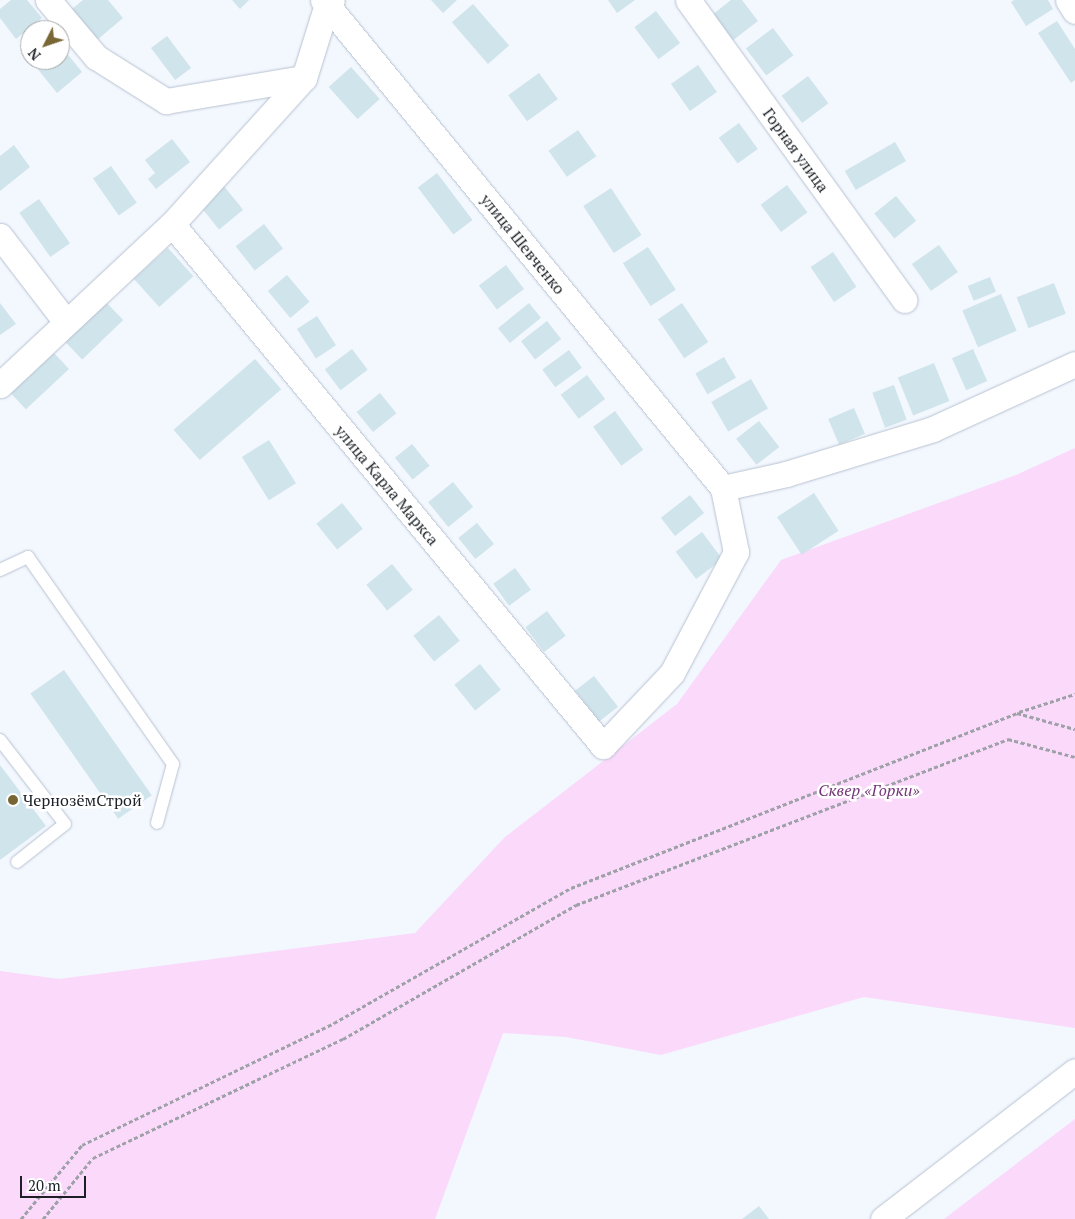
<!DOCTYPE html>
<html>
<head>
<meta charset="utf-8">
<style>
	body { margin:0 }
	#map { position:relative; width:1075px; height:1219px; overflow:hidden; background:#f3f7fe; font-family:"PT Serif",serif }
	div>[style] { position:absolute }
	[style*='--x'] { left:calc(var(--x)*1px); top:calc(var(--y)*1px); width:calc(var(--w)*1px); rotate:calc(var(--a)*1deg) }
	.green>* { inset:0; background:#fad9fb }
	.building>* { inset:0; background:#d0e4ec; transform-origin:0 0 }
	.path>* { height:3px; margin-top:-1.5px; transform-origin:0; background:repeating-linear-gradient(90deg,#9ea2a8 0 4px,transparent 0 6.5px) }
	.roads { filter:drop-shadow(0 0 1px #b7c2d1) drop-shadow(0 0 1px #b7c2d1) }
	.service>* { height:12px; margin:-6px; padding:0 6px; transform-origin:6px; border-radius:6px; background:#fff }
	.minor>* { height:25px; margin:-12.5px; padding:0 12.5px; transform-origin:12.5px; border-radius:12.5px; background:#fff }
	.dots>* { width:14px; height:14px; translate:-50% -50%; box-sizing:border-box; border:2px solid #fff; border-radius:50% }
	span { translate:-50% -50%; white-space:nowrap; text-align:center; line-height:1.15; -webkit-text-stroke:5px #fff; paint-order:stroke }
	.street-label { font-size:16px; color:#1c2026 }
	.park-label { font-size:16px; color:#753679; font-style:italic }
	.poi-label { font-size:16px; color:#1c2026 }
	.left { translate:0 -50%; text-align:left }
	.north { position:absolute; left:20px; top:20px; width:50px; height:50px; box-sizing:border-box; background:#fff; border:1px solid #a4a6a8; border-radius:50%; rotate:229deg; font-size:14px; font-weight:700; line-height:20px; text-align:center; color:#1c2026 }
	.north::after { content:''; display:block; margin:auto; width:18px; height:22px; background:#796635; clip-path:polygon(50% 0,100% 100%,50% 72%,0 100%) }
	.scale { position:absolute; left:20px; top:1176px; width:66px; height:22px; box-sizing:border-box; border:2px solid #1c2026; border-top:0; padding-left:6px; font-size:15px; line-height:18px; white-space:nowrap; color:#1c2026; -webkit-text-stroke:4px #fff; paint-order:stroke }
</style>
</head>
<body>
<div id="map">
	<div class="green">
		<i style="clip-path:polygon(1075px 448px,1075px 1028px,864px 997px,661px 1055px,566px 1037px,503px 1033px,435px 1219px,0 1219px,0 971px,59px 979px,415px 933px,505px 837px,677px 704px,781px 560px,1016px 475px)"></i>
		<i style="clip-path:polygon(1075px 1119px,1075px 1219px,944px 1219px)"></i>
	</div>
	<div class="building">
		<i style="clip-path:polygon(11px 0,27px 0,42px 18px,16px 39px,0 18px,0 9px)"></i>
		<i style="clip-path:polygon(83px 0,108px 0,123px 18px,97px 40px,72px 9px)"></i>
		<i style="clip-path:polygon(232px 0,249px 0,240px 9px)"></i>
		<i style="clip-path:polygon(431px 0,457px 0,443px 13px)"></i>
		<i style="clip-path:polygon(608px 0,635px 0,617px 13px)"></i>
		<i style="clip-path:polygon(731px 0,742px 0,758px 21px,732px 41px,712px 15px)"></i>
		<i style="clip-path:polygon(1014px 0,1048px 0,1053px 9px,1026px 26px,1011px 2px)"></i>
		<i style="left:473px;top:4px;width:55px;height:28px;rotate:49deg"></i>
		<i style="left:656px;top:11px;width:40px;height:27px;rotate:53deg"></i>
		<i style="clip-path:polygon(1057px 21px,1075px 49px,1075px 80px,1071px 83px,1038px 33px)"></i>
		<i style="left:773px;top:28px;width:34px;height:34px;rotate:53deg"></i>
		<i style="left:167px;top:36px;width:40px;height:20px;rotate:53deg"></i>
		<i style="clip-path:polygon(61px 46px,82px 72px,57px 93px,36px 67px,45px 60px,60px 60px)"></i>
		<i style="left:698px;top:65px;width:33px;height:33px;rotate:55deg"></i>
		<i style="left:351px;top:67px;width:43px;height:30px;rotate:48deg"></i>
		<i style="left:539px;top:73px;width:32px;height:38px;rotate:54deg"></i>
		<i style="left:808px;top:76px;width:34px;height:33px;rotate:53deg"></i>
		<i style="left:739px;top:123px;width:32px;height:25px;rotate:54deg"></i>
		<i style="left:578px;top:130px;width:32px;height:36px;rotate:55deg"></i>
		<i style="clip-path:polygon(172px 139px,190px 162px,156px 189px,148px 179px,155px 173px,145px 160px)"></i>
		<i style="left:895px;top:142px;width:22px;height:58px;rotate:60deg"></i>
		<i style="clip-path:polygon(14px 145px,30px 167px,0 191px,0 156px)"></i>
		<i style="left:111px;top:166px;width:45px;height:22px;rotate:55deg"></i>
		<i style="left:437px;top:173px;width:59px;height:24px;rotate:53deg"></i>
		<i style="left:223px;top:185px;width:32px;height:31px;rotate:51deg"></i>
		<i style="left:787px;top:185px;width:34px;height:33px;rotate:53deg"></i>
		<i style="left:611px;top:188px;width:56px;height:33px;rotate:57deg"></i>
		<i style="left:896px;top:196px;width:32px;height:28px;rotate:51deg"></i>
		<i style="left:39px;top:199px;width:54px;height:24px;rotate:55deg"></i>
		<i style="left:264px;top:224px;width:31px;height:36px;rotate:52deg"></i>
		<i style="left:939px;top:245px;width:33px;height:33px;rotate:55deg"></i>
		<i style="left:648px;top:247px;width:51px;height:30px;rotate:57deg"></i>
		<i style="left:168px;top:248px;width:38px;height:46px;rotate:48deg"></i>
		<i style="left:833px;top:252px;width:42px;height:27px;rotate:56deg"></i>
		<i style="left:506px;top:265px;width:30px;height:34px;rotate:53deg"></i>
		<i style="left:287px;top:275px;width:35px;height:25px;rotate:50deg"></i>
		<i style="left:990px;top:277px;width:16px;height:24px;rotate:68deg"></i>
		<i style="left:1054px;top:283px;width:33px;height:40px;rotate:69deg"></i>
		<i style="left:1001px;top:294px;width:40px;height:42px;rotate:67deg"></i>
		<i style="left:101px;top:297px;width:32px;height:57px;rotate:46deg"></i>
		<i style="clip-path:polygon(0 303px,16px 324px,0 335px)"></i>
		<i style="left:529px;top:303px;width:19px;height:40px;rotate:51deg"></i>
		<i style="left:682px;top:303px;width:47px;height:29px;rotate:56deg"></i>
		<i style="left:317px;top:316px;width:35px;height:24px;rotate:57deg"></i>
		<i style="left:547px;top:321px;width:23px;height:33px;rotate:52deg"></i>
		<i style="left:352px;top:349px;width:26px;height:34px;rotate:53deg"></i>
		<i style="left:973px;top:349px;width:35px;height:23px;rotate:66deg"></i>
		<i style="left:569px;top:350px;width:22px;height:33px;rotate:54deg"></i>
		<i style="left:54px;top:353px;width:22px;height:59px;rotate:47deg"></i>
		<i style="left:724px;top:357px;width:24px;height:33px;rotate:60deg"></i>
		<i style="left:255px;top:359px;width:40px;height:108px;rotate:49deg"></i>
		<i style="left:934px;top:363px;width:41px;height:39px;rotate:68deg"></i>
		<i style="left:587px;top:375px;width:30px;height:33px;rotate:53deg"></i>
		<i style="left:751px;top:379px;width:34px;height:46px;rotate:60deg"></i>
		<i style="left:894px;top:385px;width:37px;height:23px;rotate:70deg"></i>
		<i style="left:380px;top:393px;width:26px;height:30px;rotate:51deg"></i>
		<i style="left:854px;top:408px;width:28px;height:28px;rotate:67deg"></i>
		<i style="left:615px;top:411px;width:48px;height:27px;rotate:54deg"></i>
		<i style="left:759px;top:421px;width:33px;height:29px;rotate:52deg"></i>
		<i style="left:269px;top:440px;width:51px;height:32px;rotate:58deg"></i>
		<i style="left:412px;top:444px;width:28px;height:22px;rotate:51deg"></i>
		<i style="left:453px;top:482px;width:32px;height:32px;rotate:51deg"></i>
		<i style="left:814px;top:493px;width:45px;height:44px;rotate:57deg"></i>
		<i style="left:690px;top:495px;width:23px;height:37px;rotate:52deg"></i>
		<i style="left:342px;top:503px;width:33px;height:33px;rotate:51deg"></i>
		<i style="left:477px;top:523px;width:27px;height:24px;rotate:51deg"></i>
		<i style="left:702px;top:532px;width:34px;height:33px;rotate:53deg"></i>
		<i style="left:392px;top:564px;width:33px;height:33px;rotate:51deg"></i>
		<i style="left:515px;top:568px;width:27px;height:27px;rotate:54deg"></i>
		<i style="left:547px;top:611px;width:31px;height:27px;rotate:53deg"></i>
		<i style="left:439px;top:615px;width:33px;height:33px;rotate:51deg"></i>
		<i style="left:480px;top:664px;width:33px;height:33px;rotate:51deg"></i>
		<i style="left:64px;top:670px;width:153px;height:41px;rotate:55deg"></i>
		<i style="left:594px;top:676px;width:39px;height:24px;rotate:52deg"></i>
		<i style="clip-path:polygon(0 765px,46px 826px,0 860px)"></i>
		<i style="clip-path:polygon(759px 1206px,769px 1219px,742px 1219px)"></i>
	</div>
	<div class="path">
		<i style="--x:1019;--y:712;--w:59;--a:-17.8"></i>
		<i style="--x:21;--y:1219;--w:96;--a:-50.5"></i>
		<i style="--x:82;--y:1145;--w:280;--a:-25.8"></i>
		<i style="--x:334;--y:1023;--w:273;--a:-29.7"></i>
		<i style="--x:571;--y:888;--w:479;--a:-21.4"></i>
		<i style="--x:1017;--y:713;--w:60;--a:15.4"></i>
		<i style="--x:43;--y:1219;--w:79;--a:-50.7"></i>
		<i style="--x:93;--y:1158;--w:277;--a:-25.5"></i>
		<i style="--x:343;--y:1039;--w:269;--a:-29.9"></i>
		<i style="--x:576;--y:905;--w:463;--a:-21"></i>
		<i style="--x:1008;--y:739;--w:69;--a:15"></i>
	</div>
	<div class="roads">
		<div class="service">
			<i style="--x:0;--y:570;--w:31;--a:-25"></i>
			<i style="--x:28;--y:557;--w:253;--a:55"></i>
			<i style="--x:173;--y:764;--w:61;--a:105.2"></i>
			<i style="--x:0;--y:740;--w:106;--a:52.3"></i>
			<i style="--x:65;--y:824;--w:61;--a:141.6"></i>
		</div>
		<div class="minor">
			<i style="--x:48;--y:0;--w:75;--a:49.9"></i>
			<i style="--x:96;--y:57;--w:83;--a:32.2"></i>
			<i style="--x:166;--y:101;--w:140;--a:-9.5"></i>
			<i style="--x:688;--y:0;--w:370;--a:54.2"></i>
			<i style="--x:1068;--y:0;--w:13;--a:58"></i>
			<i style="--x:172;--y:224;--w:677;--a:50.45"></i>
			<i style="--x:603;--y:746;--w:100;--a:-46.6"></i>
			<i style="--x:672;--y:673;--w:137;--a:-62.1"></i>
			<i style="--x:736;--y:552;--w:65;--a:-101.5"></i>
			<i style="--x:723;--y:488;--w:631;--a:-129.34"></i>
			<i style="--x:0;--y:236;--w:108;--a:52.5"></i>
			<i style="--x:0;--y:385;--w:236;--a:-43.1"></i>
			<i style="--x:172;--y:224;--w:197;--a:-47.9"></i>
			<i style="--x:304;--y:78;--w:77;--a:-72.7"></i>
			<i style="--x:327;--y:4;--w:6;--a:-39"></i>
			<i style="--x:723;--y:488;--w:65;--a:-12.5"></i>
			<i style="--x:786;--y:474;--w:154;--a:-17"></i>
			<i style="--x:933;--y:429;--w:156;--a:-24.6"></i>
			<i style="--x:883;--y:1219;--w:242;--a:-37.6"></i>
		</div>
	</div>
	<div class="dots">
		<i style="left:13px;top:800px;background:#796635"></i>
	</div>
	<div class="street-label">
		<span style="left:796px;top:150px;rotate:54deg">Горная улица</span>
		<span style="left:523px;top:244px;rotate:51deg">улица Шевченко</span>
		<span style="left:387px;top:485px;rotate:50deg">улица Карла Маркса</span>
	</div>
	<div class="park-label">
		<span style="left:869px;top:790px">Сквер «Горки»</span>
	</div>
	<div class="poi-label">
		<span class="left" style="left:23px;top:800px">ЧернозёмСтрой</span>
	</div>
	<div class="north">N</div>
	<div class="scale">20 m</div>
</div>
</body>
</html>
